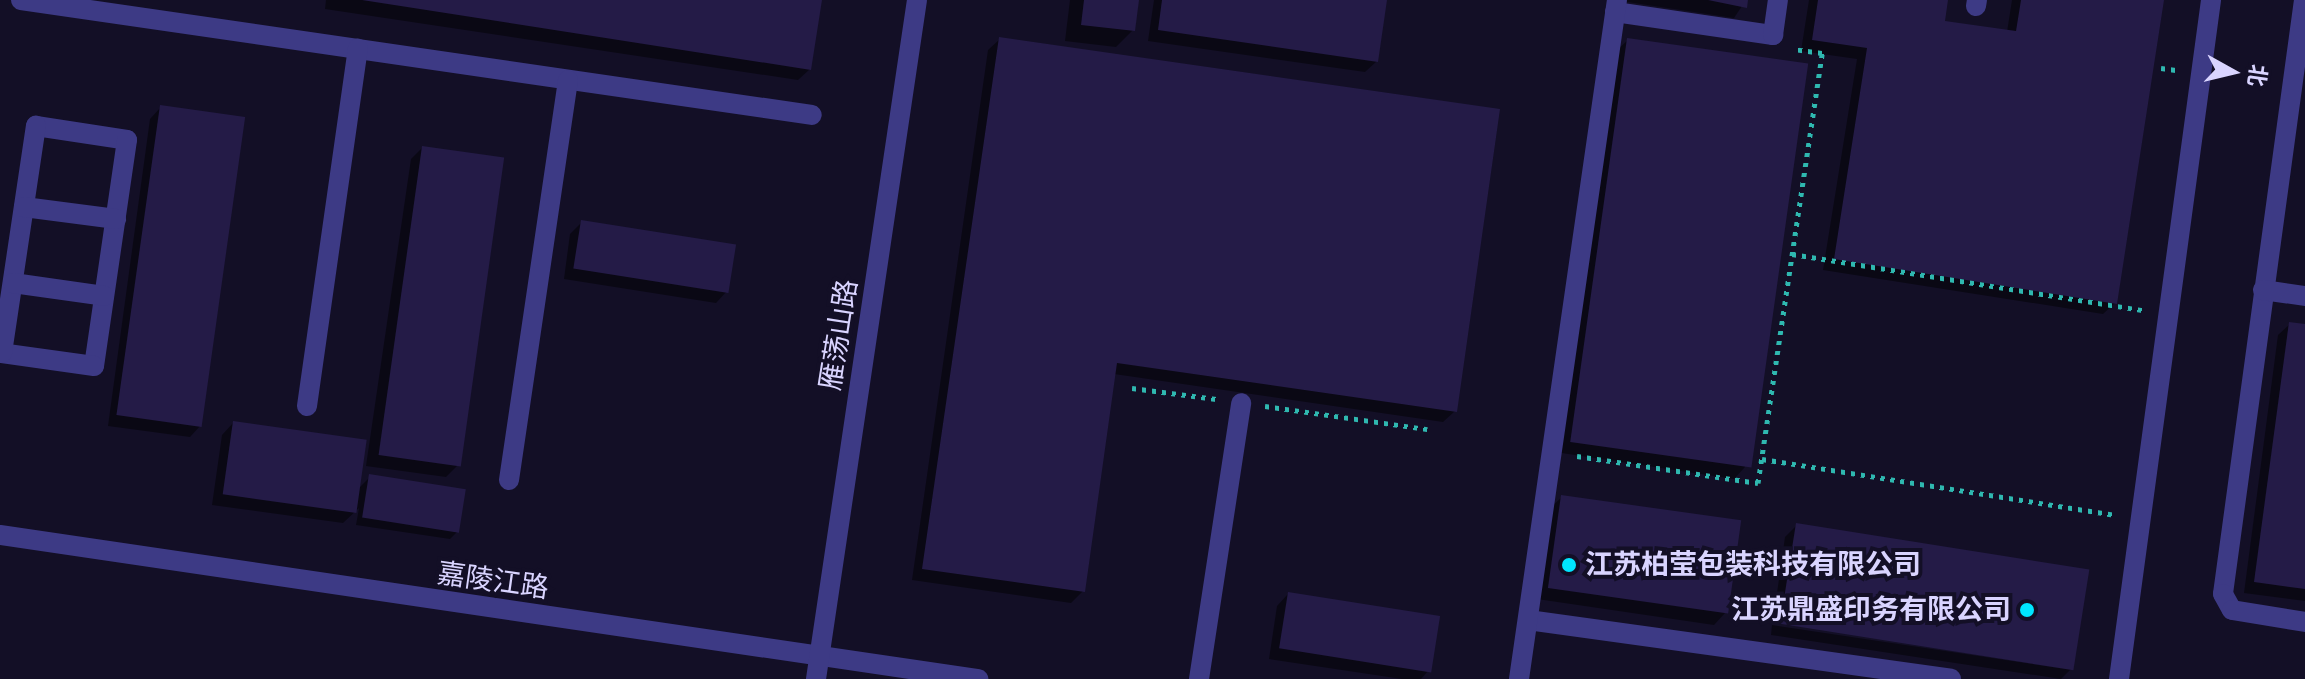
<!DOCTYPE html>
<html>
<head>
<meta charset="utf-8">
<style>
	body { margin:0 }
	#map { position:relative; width:2305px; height:679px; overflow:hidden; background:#130f26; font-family:Poppins,"Noto Sans SC",sans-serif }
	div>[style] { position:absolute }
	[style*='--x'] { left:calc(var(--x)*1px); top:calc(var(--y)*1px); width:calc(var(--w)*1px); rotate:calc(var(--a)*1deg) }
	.shadow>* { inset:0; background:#0007 }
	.building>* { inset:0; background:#241b47; transform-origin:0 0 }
	.path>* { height:5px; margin-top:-2.5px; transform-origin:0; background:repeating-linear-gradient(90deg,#2fb8b0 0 4px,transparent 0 10px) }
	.minor>* { height:20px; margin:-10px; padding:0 10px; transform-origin:10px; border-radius:10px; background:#3d3a85 }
	.dots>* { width:22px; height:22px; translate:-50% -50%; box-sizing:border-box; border:4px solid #130f26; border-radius:50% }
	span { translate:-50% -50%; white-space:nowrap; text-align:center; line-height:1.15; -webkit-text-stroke:8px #130f26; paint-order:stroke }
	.street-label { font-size:28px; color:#d9d4ff }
	.poi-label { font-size:28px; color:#d9d4ff; font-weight:700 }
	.left { translate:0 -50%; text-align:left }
	.right { translate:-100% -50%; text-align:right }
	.north { position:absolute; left:2193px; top:32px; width:80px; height:80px; -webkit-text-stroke:6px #130f26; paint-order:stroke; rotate:98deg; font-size:22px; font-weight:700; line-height:32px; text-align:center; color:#d9d4ff }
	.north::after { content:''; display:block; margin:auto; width:28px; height:36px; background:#d9d4ff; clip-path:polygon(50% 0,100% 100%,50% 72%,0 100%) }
</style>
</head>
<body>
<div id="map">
	<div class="shadow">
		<i style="clip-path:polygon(326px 0,820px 0,810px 69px,798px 80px,325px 9px)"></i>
		<i style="clip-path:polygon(1070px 0,1137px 0,1133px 30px,1116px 47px,1065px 41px)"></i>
		<i style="clip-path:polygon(1154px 0,1385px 0,1377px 61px,1365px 72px,1148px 41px)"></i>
		<i style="clip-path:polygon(1746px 0,1734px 18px,1621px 1px,1621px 0)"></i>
		<i style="clip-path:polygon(1809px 0,1946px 0,1943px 22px,2007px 32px,2012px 0,2161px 0,2115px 303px,2103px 314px,1823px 270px,1857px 59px,1801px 51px)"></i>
		<i style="clip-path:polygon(1000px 39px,1455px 411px,1443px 422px,1114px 374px,1083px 591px,1071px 603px,912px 580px,988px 50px)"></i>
		<i style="clip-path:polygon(1628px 40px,1745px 467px,1734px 479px,1555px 452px,1616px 51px)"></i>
		<i style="clip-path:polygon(161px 107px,201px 425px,190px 437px,108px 426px,150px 119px)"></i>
		<i style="clip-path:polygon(422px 148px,457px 466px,446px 477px,366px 466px,411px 159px)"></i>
		<i style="clip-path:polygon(582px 222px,727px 291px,716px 303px,564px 279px,570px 234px)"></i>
		<i style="clip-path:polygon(2290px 324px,2305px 326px,2305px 601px,2244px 593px,2278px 335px)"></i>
		<i style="clip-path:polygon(233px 423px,358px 489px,370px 477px,458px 531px,450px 539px,356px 525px,359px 508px,343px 523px,212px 505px,222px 435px)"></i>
		<i style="clip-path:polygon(1562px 497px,1725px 613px,1714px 625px,1537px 599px,1550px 508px)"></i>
		<i style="clip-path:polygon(1797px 525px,2073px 667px,2061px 679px,1771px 635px,1772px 625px,2066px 669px,1773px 621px,1785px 537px)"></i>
		<i style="clip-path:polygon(1288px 594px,1429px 670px,1421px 679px,1402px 679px,1269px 659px,1277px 606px)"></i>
	</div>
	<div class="building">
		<i style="clip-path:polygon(362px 0,822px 0,811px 70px)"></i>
		<i style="clip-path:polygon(1084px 0,1139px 0,1135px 31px,1081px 25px)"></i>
		<i style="clip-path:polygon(1162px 0,1387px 0,1378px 62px,1158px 30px)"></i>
		<i style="clip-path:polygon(1708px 0,1748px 0,1747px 8px)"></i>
		<i style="clip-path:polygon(1818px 0,1948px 0,1945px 21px,2016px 31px,2021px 0,2164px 0,2117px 304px,1834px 259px,1867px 48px,1812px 40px)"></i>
		<i style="clip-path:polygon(999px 37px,1500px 109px,1457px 412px,1117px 363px,1085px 592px,922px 569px)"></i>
		<i style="left:1627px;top:38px;width:183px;height:408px;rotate:8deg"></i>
		<i style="left:160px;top:105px;width:86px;height:313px;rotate:8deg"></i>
		<i style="left:422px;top:146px;width:83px;height:312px;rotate:8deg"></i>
		<i style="left:581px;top:220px;width:157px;height:49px;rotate:9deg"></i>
		<i style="clip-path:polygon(2289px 322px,2305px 324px,2305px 589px,2254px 582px)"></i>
		<i style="left:233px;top:421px;width:135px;height:74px;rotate:8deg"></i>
		<i style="left:369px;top:474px;width:98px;height:44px;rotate:9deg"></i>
		<i style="left:1561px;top:495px;width:182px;height:94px;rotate:8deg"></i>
		<i style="left:1796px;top:523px;width:297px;height:102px;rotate:9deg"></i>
		<i style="left:1288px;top:592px;width:154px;height:57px;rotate:9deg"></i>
	</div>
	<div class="path">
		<i style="--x:2161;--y:68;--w:15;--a:8"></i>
		<i style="--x:1792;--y:254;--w:355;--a:9.1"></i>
		<i style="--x:1132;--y:388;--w:85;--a:7.5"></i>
		<i style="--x:1265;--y:406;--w:164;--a:8.1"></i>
		<i style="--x:1577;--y:456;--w:183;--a:8.5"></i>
		<i style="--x:1758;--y:483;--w:435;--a:-81.5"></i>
		<i style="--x:1822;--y:53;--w:28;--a:-172"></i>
		<i style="--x:1762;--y:459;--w:358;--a:9"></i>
	</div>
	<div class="minor">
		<i style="--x:21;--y:0;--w:799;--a:8.27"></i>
		<i style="--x:2304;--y:0;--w:599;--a:97.77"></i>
		<i style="--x:2223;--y:594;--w:18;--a:61"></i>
		<i style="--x:2232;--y:610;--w:74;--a:9.3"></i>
		<i style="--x:1976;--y:6;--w:6;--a:-81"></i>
		<i style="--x:1615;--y:12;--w:160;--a:8.3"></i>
		<i style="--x:1773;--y:35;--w:35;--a:-82"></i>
		<i style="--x:36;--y:126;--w:92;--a:8.7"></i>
		<i style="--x:127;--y:140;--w:228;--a:98.3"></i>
		<i style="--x:94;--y:366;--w:93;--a:-172"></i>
		<i style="--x:2;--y:353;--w:230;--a:-81.5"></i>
		<i style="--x:24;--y:207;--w:93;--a:7.4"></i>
		<i style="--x:13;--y:283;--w:92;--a:8.1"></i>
		<i style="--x:2263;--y:290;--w:42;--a:8.1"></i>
		<i style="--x:307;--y:406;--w:361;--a:-81.9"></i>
		<i style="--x:509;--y:480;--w:404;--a:-81.6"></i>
		<i style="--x:0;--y:535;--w:989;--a:8.38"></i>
		<i style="--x:1528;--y:620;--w:427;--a:7.9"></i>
		<i style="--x:816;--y:679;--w:686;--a:-81.54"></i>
		<i style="--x:1199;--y:679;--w:279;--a:-81.3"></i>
		<i style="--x:1519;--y:679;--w:686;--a:-81.79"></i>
		<i style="--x:2119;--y:679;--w:685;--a:-82.28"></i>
	</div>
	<div class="dots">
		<i style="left:1569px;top:565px;background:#00e5ff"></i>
		<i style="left:2027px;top:610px;background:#00e5ff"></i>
	</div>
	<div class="street-label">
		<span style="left:839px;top:335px;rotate:-81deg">雁荡山路</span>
		<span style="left:493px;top:581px;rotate:8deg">嘉陵江路</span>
	</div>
	<div class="poi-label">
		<span class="left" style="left:1585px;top:565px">江苏柏莹包装科技有限公司</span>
		<span class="right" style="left:2011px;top:610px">江苏鼎盛印务有限公司</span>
	</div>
	<div class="north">北</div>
</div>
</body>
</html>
